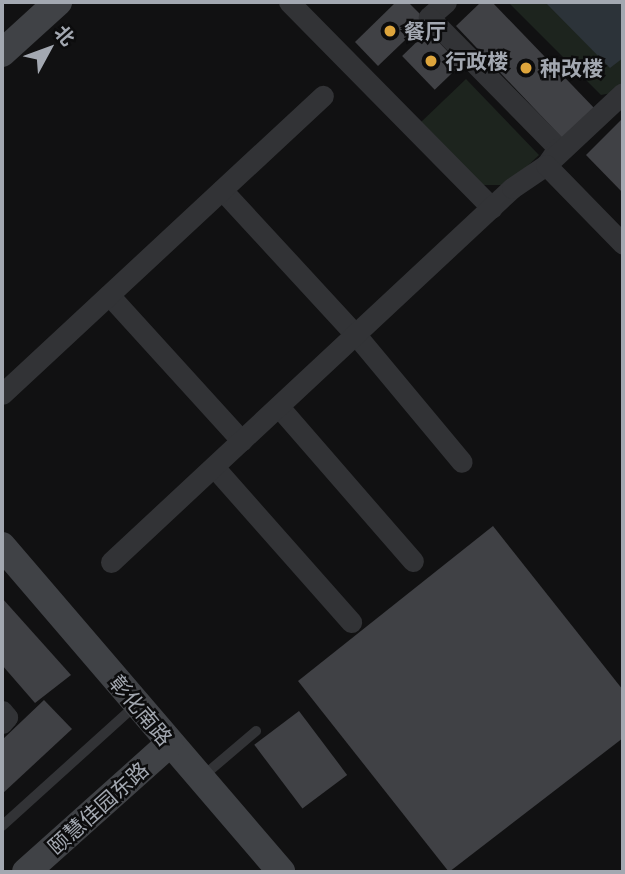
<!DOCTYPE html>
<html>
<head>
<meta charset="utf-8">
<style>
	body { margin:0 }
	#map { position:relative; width:625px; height:874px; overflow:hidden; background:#111112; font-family:"Titillium Web","Noto Sans SC",sans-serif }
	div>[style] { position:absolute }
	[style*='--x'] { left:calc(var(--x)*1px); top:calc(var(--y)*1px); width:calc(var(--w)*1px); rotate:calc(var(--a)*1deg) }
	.green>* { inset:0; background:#1d241e }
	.water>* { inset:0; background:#2c3339 }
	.building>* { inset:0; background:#404145; transform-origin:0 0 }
	.lane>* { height:10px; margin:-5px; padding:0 5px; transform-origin:5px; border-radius:5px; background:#323336 }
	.street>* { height:21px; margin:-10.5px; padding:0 10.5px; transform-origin:10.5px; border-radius:10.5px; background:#323336 }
	.secondary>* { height:28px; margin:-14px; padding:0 14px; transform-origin:14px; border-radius:14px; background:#404246 }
	.dots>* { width:19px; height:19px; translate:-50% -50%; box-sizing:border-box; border:4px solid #0c0c0d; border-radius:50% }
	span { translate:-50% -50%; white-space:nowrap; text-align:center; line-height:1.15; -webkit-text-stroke:5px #0c0c0d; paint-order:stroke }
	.poi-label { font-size:21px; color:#a3a8b1; font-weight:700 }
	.left { translate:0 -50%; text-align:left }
	.street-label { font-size:21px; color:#a3a8b1 }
	.frame { position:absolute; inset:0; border:4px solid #a3a8b1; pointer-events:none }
	.north { position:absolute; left:14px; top:14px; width:70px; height:70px; -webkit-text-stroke:5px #0c0c0d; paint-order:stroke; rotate:49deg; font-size:19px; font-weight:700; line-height:28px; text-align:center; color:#a3a8b1 }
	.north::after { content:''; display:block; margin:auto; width:24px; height:32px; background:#a3a8b1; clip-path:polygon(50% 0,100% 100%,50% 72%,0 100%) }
</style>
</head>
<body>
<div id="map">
	<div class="green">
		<i style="clip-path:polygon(508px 2px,623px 2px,623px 91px,601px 95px)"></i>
		<i style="clip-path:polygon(466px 79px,539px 155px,508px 185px,480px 185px,420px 123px)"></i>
	</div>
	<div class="water">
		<i style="clip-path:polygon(545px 2px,623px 2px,623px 58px,610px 68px)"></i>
	</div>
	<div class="building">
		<i style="clip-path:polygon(396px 2px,408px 2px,426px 20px,378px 66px,355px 42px)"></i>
		<i style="clip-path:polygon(481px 2px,492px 2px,597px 111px,565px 141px,456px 26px)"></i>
		<i style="left:428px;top:31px;width:47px;height:36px;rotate:46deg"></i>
		<i style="clip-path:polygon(623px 118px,623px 193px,586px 155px)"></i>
		<i style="clip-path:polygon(493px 526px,623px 690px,623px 738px,449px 872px,298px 681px)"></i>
		<i style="clip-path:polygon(2px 598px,71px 675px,35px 703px,2px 665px)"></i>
		<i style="clip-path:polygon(44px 700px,72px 729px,2px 794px,2px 740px)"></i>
		<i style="left:299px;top:711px;width:80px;height:56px;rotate:53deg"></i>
	</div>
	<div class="lane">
		<i style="--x:202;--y:777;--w:71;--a:-40.4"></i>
		<i style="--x:2;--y:826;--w:181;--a:-42.1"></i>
	</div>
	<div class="street">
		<i style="--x:289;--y:2;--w:289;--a:45.4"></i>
		<i style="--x:446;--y:2;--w:23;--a:139"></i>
		<i style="--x:429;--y:17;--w:184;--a:45.4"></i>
		<i style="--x:558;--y:148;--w:21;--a:125"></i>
		<i style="--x:546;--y:165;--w:105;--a:-43.1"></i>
		<i style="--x:222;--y:190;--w:197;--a:47.3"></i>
		<i style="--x:356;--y:335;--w:165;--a:50.2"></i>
		<i style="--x:109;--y:295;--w:197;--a:47.7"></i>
		<i style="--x:2;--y:394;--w:438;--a:-42.9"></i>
		<i style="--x:279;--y:407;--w:204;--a:49"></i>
		<i style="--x:214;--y:467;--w:207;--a:48.5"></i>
		<i style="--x:111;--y:562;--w:548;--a:-43"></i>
		<i style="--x:512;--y:188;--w:41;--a:-34.1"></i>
		<i style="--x:546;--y:165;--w:110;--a:45.7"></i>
		<i style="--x:2;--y:711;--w:8;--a:50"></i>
		<i style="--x:7;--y:717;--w:8;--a:130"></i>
	</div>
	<div class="secondary">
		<i style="--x:2;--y:53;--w:76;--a:-42.3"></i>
		<i style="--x:2;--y:546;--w:429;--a:49.4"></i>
		<i style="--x:26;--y:872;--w:192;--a:-41.8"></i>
	</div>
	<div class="dots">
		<i style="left:390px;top:31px;background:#dea53c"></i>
		<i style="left:431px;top:61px;background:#dea53c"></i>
		<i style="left:526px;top:68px;background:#dea53c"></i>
	</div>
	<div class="poi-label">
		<span class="left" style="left:404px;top:31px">餐厅</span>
		<span class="left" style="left:445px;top:61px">行政楼</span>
		<span class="left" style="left:540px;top:68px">种改楼</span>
	</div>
	<div class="street-label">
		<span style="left:141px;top:710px;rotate:50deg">彰化南路</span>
		<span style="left:98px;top:808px;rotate:-42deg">颐慧佳园东路</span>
	</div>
	<div class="frame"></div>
	<div class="north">北</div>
</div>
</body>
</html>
